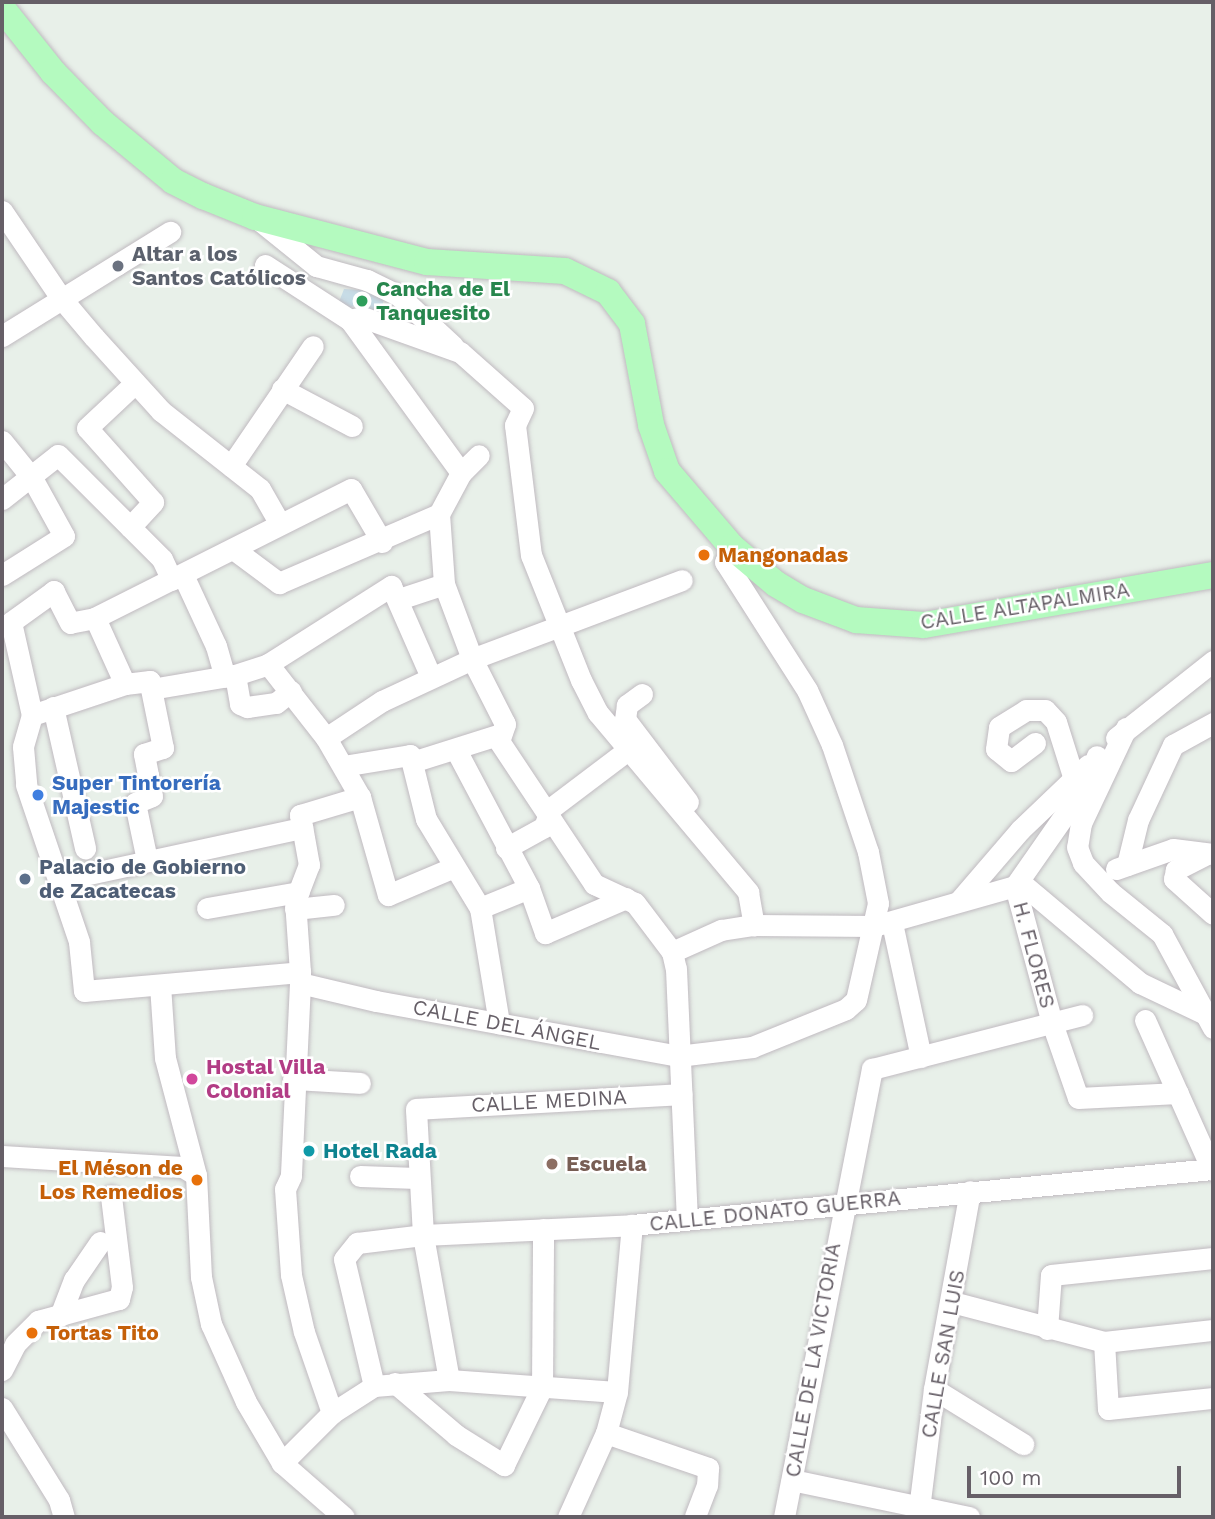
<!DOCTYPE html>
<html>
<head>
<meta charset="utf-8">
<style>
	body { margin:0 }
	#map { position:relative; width:1215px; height:1519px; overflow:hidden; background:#e8f0e9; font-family:"Work Sans",sans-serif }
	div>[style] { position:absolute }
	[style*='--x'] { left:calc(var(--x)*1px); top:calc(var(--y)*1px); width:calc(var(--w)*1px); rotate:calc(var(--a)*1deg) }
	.green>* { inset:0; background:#c7dce6 }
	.roads { filter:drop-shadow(0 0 2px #c0bac0) drop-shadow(0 0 2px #c0bac0) }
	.minor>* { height:21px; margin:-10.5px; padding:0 10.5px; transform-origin:10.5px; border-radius:10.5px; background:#fff }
	.major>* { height:26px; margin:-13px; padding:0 13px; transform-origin:13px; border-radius:13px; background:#b4fabf }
	.dots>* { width:19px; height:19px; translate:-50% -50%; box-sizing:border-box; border:4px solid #fff; border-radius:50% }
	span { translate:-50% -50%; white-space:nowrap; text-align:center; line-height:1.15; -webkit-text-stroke:5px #fff; paint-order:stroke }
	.worship-label { font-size:21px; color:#5b616d; font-weight:700 }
	.left { translate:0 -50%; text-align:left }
	.leisure-label { font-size:21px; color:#27864d; font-weight:700 }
	.food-label { font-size:21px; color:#c56008; font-weight:700 }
	.right { translate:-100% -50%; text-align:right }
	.street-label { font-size:21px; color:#665f67 }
	.shop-label { font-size:21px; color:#366cbe; font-weight:700 }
	.service-label { font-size:21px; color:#4e5e75; font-weight:700 }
	.hotel-label { font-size:21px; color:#b23c85; font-weight:700 }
	.culture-label { font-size:21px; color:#0d838f; font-weight:700 }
	.education-label { font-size:21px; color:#785e54; font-weight:700 }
	.frame { position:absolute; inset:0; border:4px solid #665f67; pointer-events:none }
	.scale { position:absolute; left:967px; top:1466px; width:214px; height:32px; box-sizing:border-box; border:4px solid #665f67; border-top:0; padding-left:9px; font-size:21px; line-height:24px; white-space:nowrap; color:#665f67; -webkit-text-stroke:5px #fff; paint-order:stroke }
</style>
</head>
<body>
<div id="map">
	<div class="green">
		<i style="clip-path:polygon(344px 289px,361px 290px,384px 299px,380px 314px,356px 305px,347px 309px,339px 302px)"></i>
	</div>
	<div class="roads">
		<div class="minor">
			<i style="--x:2;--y:211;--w:105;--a:55.9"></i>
			<i style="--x:61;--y:298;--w:51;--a:49.8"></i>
			<i style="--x:94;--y:337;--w:100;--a:47.8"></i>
			<i style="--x:161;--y:411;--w:126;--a:38.2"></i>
			<i style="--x:260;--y:489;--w:40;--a:60.3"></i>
			<i style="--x:258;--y:219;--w:75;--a:39"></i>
			<i style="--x:316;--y:266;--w:53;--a:15.4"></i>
			<i style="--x:367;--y:280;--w:34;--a:26"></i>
			<i style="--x:398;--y:295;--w:75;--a:42.8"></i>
			<i style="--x:265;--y:265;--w:101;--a:32.9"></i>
			<i style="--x:350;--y:320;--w:189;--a:54"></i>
			<i style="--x:350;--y:320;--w:12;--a:-14"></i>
			<i style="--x:362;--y:317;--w:104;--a:19.7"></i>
			<i style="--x:460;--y:352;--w:84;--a:41.6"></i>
			<i style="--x:523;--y:408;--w:19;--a:115"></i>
			<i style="--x:515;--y:425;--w:131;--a:83"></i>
			<i style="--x:531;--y:555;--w:135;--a:68.2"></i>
			<i style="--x:581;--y:680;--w:37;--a:63"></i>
			<i style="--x:598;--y:713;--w:234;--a:50"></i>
			<i style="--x:748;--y:892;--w:34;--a:80"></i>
			<i style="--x:2;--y:336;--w:198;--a:-31.8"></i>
			<i style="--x:282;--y:389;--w:79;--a:27.9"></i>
			<i style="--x:2;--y:441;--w:48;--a:51"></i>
			<i style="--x:32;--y:478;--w:66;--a:61.1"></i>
			<i style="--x:64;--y:536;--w:73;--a:147.8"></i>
			<i style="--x:231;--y:466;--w:145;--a:-55.7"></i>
			<i style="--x:2;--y:499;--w:71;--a:-38.2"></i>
			<i style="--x:58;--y:455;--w:147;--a:45"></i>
			<i style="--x:162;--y:559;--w:23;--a:65"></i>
			<i style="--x:439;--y:514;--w:70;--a:85.9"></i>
			<i style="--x:444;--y:584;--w:80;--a:69.5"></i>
			<i style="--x:472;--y:659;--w:73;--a:63.1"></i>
			<i style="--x:505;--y:724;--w:18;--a:109"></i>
			<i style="--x:499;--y:741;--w:172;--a:56.4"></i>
			<i style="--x:594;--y:884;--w:45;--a:24.9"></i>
			<i style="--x:635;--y:903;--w:61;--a:52.9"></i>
			<i style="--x:672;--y:952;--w:17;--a:77"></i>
			<i style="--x:676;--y:969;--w:250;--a:87.5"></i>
			<i style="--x:130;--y:527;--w:34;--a:-47"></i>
			<i style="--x:153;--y:502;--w:99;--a:-131.7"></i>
			<i style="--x:87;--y:428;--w:66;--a:-43.2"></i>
			<i style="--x:382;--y:542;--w:61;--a:-120.3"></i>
			<i style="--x:351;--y:489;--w:287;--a:153.3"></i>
			<i style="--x:95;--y:618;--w:25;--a:169"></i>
			<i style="--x:70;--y:623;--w:36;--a:-117"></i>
			<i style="--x:54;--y:591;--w:53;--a:144.2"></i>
			<i style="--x:11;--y:622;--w:95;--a:77.3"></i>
			<i style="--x:32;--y:715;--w:33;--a:106"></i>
			<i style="--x:23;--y:747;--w:38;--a:85"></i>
			<i style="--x:26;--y:785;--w:166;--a:71.3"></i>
			<i style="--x:79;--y:942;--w:49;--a:84.2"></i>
			<i style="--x:84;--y:991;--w:217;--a:-5"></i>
			<i style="--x:300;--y:972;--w:11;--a:90"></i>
			<i style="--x:300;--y:983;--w:78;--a:13.3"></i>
			<i style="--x:376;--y:1001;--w:307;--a:10.3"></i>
			<i style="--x:678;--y:1056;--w:75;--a:-6.9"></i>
			<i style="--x:752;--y:1047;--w:101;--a:-22"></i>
			<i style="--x:846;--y:1009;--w:13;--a:-42"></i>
			<i style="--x:856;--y:1000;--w:99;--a:-77.2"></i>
			<i style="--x:878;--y:903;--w:52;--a:-101.1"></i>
			<i style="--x:868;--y:852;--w:113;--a:-108.6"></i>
			<i style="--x:832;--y:745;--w:60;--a:-114.4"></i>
			<i style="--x:807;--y:690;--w:152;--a:-122.6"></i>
			<i style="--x:725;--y:562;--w:17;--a:-65"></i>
			<i style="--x:236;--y:551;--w:54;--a:36.7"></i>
			<i style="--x:279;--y:583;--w:174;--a:-23.3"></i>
			<i style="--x:439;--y:514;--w:47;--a:-61.8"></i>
			<i style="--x:461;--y:473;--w:25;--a:-45"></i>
			<i style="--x:183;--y:575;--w:78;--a:65.1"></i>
			<i style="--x:216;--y:646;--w:32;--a:74"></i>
			<i style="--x:399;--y:599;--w:47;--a:-18.4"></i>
			<i style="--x:95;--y:618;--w:72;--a:65.6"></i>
			<i style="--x:268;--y:664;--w:94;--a:51.9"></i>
			<i style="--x:326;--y:738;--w:68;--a:60"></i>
			<i style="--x:360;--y:797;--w:102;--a:74.1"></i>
			<i style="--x:388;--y:895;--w:69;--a:-22.9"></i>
			<i style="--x:235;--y:675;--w:29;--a:80"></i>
			<i style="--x:240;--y:704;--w:8;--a:23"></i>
			<i style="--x:247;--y:707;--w:29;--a:-8"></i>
			<i style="--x:276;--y:703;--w:19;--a:-39"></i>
			<i style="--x:642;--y:694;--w:19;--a:144"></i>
			<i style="--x:627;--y:705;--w:14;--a:98"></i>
			<i style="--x:625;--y:719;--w:104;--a:52.8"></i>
			<i style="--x:53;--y:707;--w:145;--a:77.2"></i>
			<i style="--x:32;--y:715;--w:98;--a:-18.4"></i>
			<i style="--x:125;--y:684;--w:25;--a:-7"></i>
			<i style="--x:150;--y:681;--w:8;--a:83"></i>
			<i style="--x:151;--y:689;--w:85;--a:-9.5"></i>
			<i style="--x:235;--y:675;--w:35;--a:-18"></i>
			<i style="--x:268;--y:664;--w:146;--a:-32.4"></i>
			<i style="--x:391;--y:586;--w:99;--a:66.3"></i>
			<i style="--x:1126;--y:728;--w:105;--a:115.3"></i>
			<i style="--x:1081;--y:823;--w:24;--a:99"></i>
			<i style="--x:1077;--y:847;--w:17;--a:69"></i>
			<i style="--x:1083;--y:863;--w:40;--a:47"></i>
			<i style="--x:1110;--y:892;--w:67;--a:38.9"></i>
			<i style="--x:1162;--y:934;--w:107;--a:61.5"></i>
			<i style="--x:326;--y:738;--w:67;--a:-33.5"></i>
			<i style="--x:382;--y:701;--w:99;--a:-25"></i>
			<i style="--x:472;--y:659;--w:224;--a:-20.6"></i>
			<i style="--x:1116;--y:738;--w:124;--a:-38.4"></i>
			<i style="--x:1035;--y:743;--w:30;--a:143"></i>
			<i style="--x:1011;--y:761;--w:19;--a:-141"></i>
			<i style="--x:996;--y:749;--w:22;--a:-82"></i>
			<i style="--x:999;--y:727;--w:32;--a:-32"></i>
			<i style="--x:1026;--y:710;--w:19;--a:0"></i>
			<i style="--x:1045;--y:710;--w:16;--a:47"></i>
			<i style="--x:1056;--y:722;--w:60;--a:72.5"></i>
			<i style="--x:456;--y:750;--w:156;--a:62.1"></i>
			<i style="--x:529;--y:888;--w:48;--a:70.4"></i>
			<i style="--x:545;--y:933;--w:88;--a:-23.4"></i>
			<i style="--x:412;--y:762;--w:93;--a:-17.5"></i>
			<i style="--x:343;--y:766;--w:68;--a:-9.3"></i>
			<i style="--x:410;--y:755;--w:66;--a:76"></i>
			<i style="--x:426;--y:819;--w:104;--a:58.8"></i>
			<i style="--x:480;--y:908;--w:117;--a:80.6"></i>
			<i style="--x:506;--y:848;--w:43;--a:-28.9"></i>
			<i style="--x:544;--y:827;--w:20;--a:-70"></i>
			<i style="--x:551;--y:808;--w:98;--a:-37.1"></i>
			<i style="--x:1205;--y:855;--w:33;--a:153"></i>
			<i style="--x:1176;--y:870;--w:9;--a:103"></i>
			<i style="--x:1174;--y:879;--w:52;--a:41.9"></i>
			<i style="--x:147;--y:860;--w:58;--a:-101.9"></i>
			<i style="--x:135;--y:803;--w:18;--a:-22"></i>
			<i style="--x:152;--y:796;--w:43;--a:-100.8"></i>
			<i style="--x:144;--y:754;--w:20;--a:-18"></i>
			<i style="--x:163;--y:748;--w:60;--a:-101.5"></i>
			<i style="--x:1127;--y:865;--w:46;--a:-76.3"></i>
			<i style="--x:1138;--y:820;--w:83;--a:-65"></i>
			<i style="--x:1173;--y:745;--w:46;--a:-28.8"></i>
			<i style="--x:1116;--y:869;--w:60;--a:-19.3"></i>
			<i style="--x:1173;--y:849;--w:40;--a:7.1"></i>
			<i style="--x:61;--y:880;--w:247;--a:-12.2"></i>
			<i style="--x:1020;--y:882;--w:157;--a:40.1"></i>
			<i style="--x:1140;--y:983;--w:74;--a:25.5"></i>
			<i style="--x:1015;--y:886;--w:142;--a:74.9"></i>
			<i style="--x:1052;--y:1023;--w:79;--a:70.9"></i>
			<i style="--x:1078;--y:1098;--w:100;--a:-2.9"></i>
			<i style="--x:959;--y:901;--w:94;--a:-49.3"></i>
			<i style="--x:1020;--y:830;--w:94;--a:-43.7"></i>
			<i style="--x:207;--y:908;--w:93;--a:-9.9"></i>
			<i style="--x:480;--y:908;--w:53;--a:-22.2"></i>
			<i style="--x:295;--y:909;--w:39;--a:-6"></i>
			<i style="--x:892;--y:923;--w:137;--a:77.8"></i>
			<i style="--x:672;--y:952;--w:54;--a:-24.2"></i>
			<i style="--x:721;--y:930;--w:33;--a:-9"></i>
			<i style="--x:754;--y:925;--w:120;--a:0.5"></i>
			<i style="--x:874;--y:926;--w:147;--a:-15.8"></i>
			<i style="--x:1015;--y:886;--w:129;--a:-55.1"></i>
			<i style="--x:1089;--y:780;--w:25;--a:-72"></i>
			<i style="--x:300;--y:972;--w:71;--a:-94"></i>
			<i style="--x:295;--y:901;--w:39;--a:-69"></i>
			<i style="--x:309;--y:865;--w:51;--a:-100.2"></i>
			<i style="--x:300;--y:815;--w:63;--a:-16.7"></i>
			<i style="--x:300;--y:983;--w:193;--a:92.7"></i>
			<i style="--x:291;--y:1176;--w:14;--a:115"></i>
			<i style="--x:285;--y:1189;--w:86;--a:86"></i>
			<i style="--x:291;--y:1275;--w:58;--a:77.2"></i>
			<i style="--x:304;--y:1332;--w:86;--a:70.9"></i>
			<i style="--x:160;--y:985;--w:73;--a:86.1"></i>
			<i style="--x:165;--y:1058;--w:121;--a:75.2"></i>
			<i style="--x:196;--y:1175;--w:102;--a:87.2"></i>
			<i style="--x:201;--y:1277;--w:48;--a:78"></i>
			<i style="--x:211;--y:1324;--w:85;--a:65.8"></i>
			<i style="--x:246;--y:1402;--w:71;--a:59.5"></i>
			<i style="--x:282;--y:1463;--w:82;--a:41.1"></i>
			<i style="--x:1145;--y:1020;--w:164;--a:65.9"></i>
			<i style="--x:293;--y:1079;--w:67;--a:3.4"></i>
			<i style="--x:2;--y:1156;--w:181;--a:3.5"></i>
			<i style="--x:183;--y:1167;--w:15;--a:32"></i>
			<i style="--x:360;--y:1176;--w:57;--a:2"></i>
			<i style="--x:952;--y:1302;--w:157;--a:14.7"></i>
			<i style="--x:1104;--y:1342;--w:110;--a:-6.3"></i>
			<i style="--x:60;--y:1316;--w:39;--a:-69"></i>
			<i style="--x:74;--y:1280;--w:46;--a:-55.6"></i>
			<i style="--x:1047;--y:1329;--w:54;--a:-85.8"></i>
			<i style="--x:1051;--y:1275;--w:163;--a:-6"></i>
			<i style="--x:1104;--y:1342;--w:67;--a:86.6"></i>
			<i style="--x:1108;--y:1409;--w:106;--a:-6"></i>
			<i style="--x:2;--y:1370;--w:29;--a:-63"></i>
			<i style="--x:15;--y:1344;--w:33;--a:-45"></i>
			<i style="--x:38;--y:1321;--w:84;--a:-15.2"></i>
			<i style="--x:119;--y:1299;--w:12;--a:-76"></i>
			<i style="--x:122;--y:1287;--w:92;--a:-96.9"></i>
			<i style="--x:449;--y:1380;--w:147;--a:-100.2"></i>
			<i style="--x:423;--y:1235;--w:126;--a:-93.2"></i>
			<i style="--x:416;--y:1109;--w:266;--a:-3.2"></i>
			<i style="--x:395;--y:1383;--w:80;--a:40.4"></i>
			<i style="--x:456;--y:1435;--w:57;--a:32"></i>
			<i style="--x:504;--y:1465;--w:87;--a:-64"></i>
			<i style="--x:542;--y:1387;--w:158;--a:-89.6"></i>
			<i style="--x:374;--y:1386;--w:130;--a:-103.3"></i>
			<i style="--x:344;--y:1259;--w:21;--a:-51"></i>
			<i style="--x:357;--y:1243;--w:66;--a:-6.9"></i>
			<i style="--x:423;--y:1235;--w:209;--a:-2.7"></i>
			<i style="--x:632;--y:1225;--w:584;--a:-5.51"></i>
			<i style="--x:934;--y:1389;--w:105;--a:31.7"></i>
			<i style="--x:2;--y:1408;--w:108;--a:58.2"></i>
			<i style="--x:59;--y:1500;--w:18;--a:74"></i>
			<i style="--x:606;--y:1433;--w:108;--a:18.9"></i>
			<i style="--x:708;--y:1468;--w:17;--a:93"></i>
			<i style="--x:707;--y:1485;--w:34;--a:111"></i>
			<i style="--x:282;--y:1463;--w:71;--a:-45"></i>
			<i style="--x:332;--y:1413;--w:50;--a:-32.7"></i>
			<i style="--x:374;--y:1386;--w:75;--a:-4.6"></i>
			<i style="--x:449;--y:1380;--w:168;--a:4.1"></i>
			<i style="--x:792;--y:1480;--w:181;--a:11.8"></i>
			<i style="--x:568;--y:1517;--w:92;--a:-65.7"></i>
			<i style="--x:606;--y:1433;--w:42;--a:-75"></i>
			<i style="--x:617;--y:1392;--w:168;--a:-84.9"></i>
			<i style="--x:784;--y:1517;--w:457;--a:-78.9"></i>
			<i style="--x:872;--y:1069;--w:217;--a:-14.4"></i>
			<i style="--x:918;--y:1517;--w:129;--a:-82.9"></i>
			<i style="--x:934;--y:1389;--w:201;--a:-79.7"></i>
		</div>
		<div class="major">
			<i style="--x:2;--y:8;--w:82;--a:51.4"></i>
			<i style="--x:53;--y:72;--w:71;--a:45.6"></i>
			<i style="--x:103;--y:123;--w:91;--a:39.6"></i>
			<i style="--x:173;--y:181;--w:34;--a:27"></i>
			<i style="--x:203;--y:196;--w:56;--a:22"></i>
			<i style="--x:255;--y:217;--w:178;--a:14.7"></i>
			<i style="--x:427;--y:262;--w:138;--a:3.7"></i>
			<i style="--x:565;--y:271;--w:48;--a:26"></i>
			<i style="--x:608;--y:292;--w:40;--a:53"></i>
			<i style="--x:632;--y:324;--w:103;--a:79.3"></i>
			<i style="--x:651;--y:425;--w:49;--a:70.8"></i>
			<i style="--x:667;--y:471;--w:100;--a:49.5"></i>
			<i style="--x:732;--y:547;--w:57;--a:40.1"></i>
			<i style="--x:776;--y:584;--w:31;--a:31"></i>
			<i style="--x:803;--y:600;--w:57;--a:20.7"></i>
			<i style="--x:856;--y:620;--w:68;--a:4.2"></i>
			<i style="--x:924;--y:625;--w:293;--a:-9.8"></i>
		</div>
	</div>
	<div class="dots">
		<i style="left:118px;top:266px;background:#6b7280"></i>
		<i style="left:362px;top:301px;background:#2e9e5b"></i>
		<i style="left:704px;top:555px;background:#e8710a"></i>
		<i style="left:38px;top:795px;background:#3f7fe0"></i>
		<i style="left:25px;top:879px;background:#5c6f8a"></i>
		<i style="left:192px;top:1079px;background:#d1479c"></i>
		<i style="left:309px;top:1151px;background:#0f9aa8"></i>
		<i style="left:552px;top:1164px;background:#8d6e63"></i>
		<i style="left:197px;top:1180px;background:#e8710a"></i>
		<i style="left:32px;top:1333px;background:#e8710a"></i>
	</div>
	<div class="worship-label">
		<span class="left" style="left:132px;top:266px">Altar a los<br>Santos Católicos</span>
	</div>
	<div class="leisure-label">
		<span class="left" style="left:376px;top:301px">Cancha de El<br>Tanquesito</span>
	</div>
	<div class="food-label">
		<span class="left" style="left:718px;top:555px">Mangonadas</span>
		<span class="right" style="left:183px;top:1180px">El Méson de<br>Los Remedios</span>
		<span class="left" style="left:46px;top:1333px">Tortas Tito</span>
	</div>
	<div class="street-label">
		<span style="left:1025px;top:606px;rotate:-9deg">CALLE ALTAPALMIRA</span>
		<span style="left:1034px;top:955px;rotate:75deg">H. FLORES</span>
		<span style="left:507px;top:1025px;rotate:11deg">CALLE DEL ÁNGEL</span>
		<span style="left:549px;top:1101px;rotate:-3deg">CALLE MEDINA</span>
		<span style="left:775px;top:1211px;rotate:-6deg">CALLE DONATO GUERRA</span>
		<span style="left:943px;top:1354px;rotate:-80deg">CALLE SAN LUIS</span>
		<span style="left:813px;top:1360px;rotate:-80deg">CALLE DE LA VICTORIA</span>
	</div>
	<div class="shop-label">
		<span class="left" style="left:52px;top:795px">Super Tintorería<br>Majestic</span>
	</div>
	<div class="service-label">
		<span class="left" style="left:39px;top:879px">Palacio de Gobierno<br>de Zacatecas</span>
	</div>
	<div class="hotel-label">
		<span class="left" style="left:206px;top:1079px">Hostal Villa<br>Colonial</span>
	</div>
	<div class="culture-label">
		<span class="left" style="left:323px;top:1151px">Hotel Rada</span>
	</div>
	<div class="education-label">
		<span class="left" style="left:566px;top:1164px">Escuela</span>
	</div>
	<div class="frame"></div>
	<div class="scale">100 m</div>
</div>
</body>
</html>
